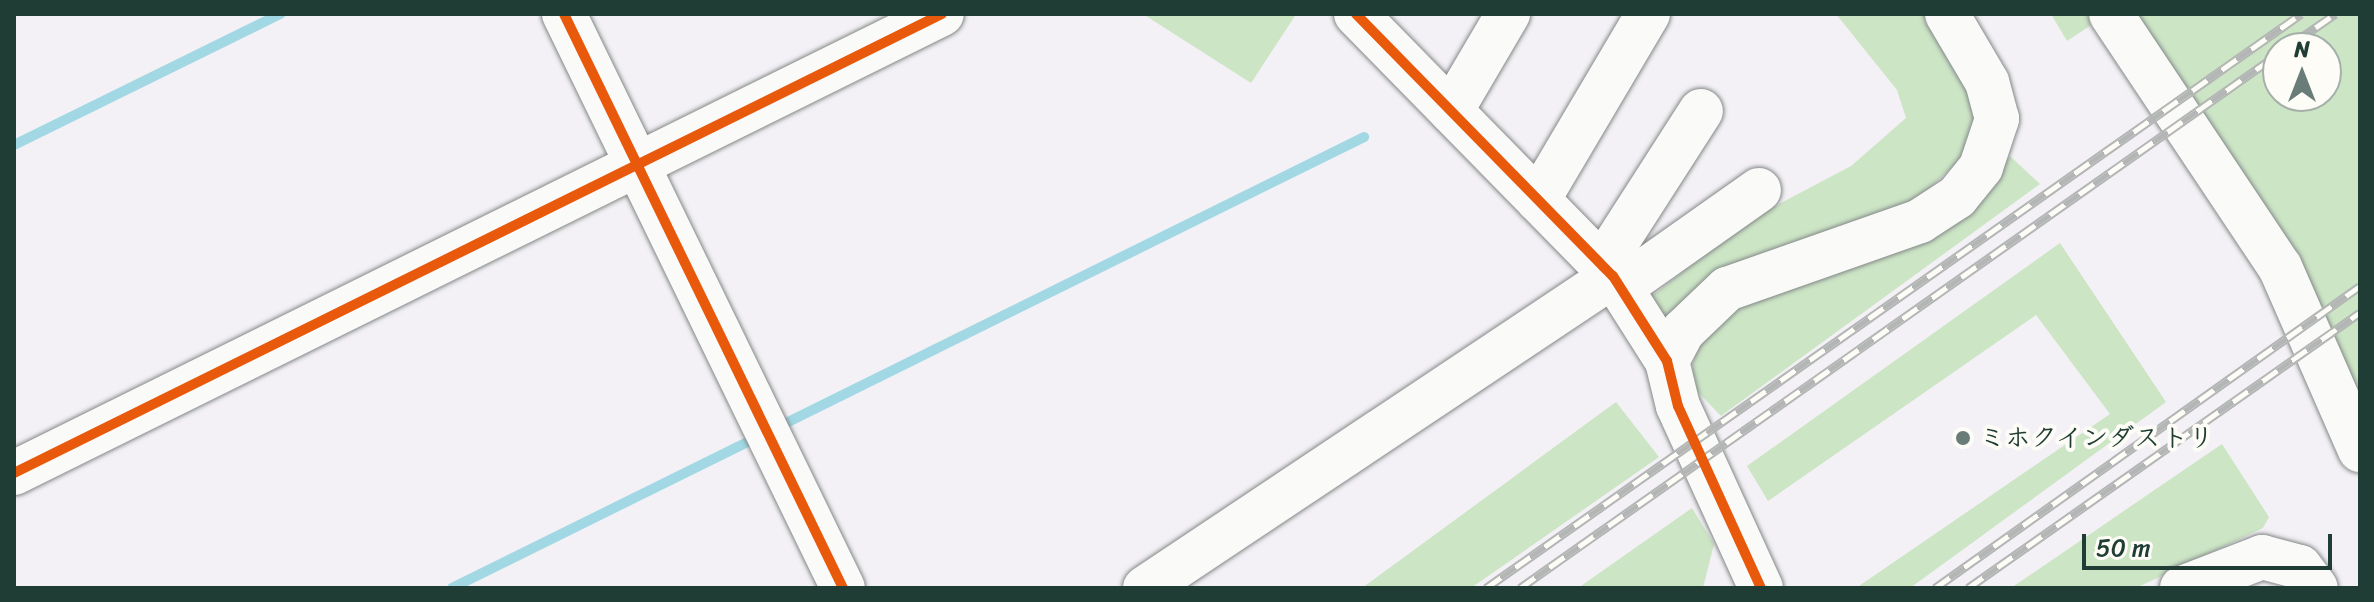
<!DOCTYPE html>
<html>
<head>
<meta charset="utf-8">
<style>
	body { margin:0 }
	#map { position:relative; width:2374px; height:602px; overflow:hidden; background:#f3f1f5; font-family:Sriracha,"Klee One",sans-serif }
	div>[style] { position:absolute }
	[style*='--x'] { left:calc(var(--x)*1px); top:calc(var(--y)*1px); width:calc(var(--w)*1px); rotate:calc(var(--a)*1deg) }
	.green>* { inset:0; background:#cce5c5 }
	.stream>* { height:10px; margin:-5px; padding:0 5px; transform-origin:5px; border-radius:5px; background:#a1d8e3 }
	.roads { filter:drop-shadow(0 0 2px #848889) drop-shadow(0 0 2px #848889) }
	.minor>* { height:44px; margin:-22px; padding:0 22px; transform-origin:22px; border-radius:22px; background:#fafaf8 }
	.rail>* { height:9px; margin-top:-4.5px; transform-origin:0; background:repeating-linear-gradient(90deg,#fdfcf7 0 18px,#b3b6b5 0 36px); box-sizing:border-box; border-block:2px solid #b3b6b5 }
	.cycleway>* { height:10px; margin:-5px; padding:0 5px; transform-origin:5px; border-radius:5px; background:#e8590c }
	.dots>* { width:22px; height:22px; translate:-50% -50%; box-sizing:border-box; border:4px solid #fdfcf7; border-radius:50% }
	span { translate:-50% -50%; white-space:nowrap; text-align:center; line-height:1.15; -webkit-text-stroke:8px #fdfcf7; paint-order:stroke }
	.poi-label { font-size:26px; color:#1f3d34; font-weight:700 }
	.left { translate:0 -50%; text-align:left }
	.frame { position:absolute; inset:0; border:16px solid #1f3d34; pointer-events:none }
	.north { position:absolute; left:2262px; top:32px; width:80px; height:80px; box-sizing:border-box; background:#fdfcf7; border:2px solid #a4b0a9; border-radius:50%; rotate:0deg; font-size:22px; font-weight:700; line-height:32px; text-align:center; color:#1f3d34 }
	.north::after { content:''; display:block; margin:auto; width:28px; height:36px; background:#697c78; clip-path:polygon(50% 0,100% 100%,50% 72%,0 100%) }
	.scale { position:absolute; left:2082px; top:534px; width:250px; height:36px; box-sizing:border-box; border:4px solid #1f3d34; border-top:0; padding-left:10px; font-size:24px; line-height:28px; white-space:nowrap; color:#1f3d34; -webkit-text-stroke:6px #fdfcf7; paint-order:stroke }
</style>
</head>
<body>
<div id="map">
	<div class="green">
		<i style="clip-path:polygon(1143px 14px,1292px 14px,1295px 16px,1251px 83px)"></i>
		<i style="clip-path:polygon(1836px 14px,1926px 14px,1983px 119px,1970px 150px,1915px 202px,1717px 274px,1664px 321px,1651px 297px,1745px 222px,1851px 166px,1906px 118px,1897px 90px)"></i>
		<i style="clip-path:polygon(2051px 14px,2108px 14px,2067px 41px)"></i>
		<i style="clip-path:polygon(evenodd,2136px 14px,2360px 14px,2360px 399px,2136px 14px,2278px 48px,2326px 48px,2326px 96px,2278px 96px,2278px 48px)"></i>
		<i style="clip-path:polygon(2010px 156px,2040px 184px,1721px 416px,1689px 383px,1699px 339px,1741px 302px,1979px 200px)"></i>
		<i style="clip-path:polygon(2060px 243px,2166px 402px,1910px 588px,1856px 588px,2110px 414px,2036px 315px,1768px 501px,1747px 466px)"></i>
		<i style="clip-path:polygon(1616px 402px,1659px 457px,1471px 588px,1362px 588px)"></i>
		<i style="clip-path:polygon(2222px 444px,2269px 517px,2263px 528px,2136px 588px,2011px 588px)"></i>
		<i style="clip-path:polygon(1692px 508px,1714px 544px,1703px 588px,1578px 588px)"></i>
	</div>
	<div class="stream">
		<i style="--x:14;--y:145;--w:297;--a:-26.2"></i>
		<i style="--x:778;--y:427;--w:654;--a:-26.33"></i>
		<i style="--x:452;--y:588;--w:337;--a:-26.3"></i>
	</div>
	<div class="roads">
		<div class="minor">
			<i style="--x:564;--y:14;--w:638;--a:64.08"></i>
			<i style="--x:1356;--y:14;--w:367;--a:45.6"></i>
			<i style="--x:1613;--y:276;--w:101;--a:57.6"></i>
			<i style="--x:1667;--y:361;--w:46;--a:76.3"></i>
			<i style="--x:1678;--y:406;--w:200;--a:65.5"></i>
			<i style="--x:2111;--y:14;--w:304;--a:56.3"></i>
			<i style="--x:2280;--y:267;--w:200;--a:66.4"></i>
			<i style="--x:1451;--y:111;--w:113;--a:-59.6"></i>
			<i style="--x:1538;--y:200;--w:216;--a:-59.4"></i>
			<i style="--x:1602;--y:265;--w:183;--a:-57.3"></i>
			<i style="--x:1620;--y:288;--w:170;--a:-35.2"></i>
			<i style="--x:1667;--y:361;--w:34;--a:-62"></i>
			<i style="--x:1683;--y:331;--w:61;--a:-43.7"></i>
			<i style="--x:1727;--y:289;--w:205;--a:-19.4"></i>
			<i style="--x:1920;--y:221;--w:44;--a:-33"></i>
			<i style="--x:1957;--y:197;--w:38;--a:-51"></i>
			<i style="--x:1981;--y:167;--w:51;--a:-71.6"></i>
			<i style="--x:1997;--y:119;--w:38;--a:-105"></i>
			<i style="--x:1987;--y:82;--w:79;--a:-120.5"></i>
			<i style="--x:14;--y:473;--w:1035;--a:-26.32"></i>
			<i style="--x:1145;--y:588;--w:562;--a:-33.69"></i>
			<i style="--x:2182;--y:588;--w:86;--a:-21.2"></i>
			<i style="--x:2262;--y:557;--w:39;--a:15"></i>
			<i style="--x:2300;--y:567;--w:26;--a:53"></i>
		</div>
	</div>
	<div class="rail">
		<i style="--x:2286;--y:48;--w:60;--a:-34.8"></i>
		<i style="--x:1486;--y:588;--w:997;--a:-35.16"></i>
		<i style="--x:1520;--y:588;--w:927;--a:-35.16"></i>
		<i style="--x:1935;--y:588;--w:521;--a:-35.4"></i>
		<i style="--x:1968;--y:588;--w:479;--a:-35.1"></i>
	</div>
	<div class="cycleway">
		<i style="--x:564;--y:14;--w:638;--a:64.08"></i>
		<i style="--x:1356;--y:14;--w:367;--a:45.6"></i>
		<i style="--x:1613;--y:276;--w:101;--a:57.6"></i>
		<i style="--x:1667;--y:361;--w:46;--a:76.3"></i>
		<i style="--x:1678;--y:406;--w:200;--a:65.5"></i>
		<i style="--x:14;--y:473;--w:1035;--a:-26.32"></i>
	</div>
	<div class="dots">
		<i style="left:1963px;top:438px;background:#697c78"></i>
	</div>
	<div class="poi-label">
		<span class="left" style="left:1979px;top:438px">ミホクインダストリ</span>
	</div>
	<div class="frame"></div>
	<div class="north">N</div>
	<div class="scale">50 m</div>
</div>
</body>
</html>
